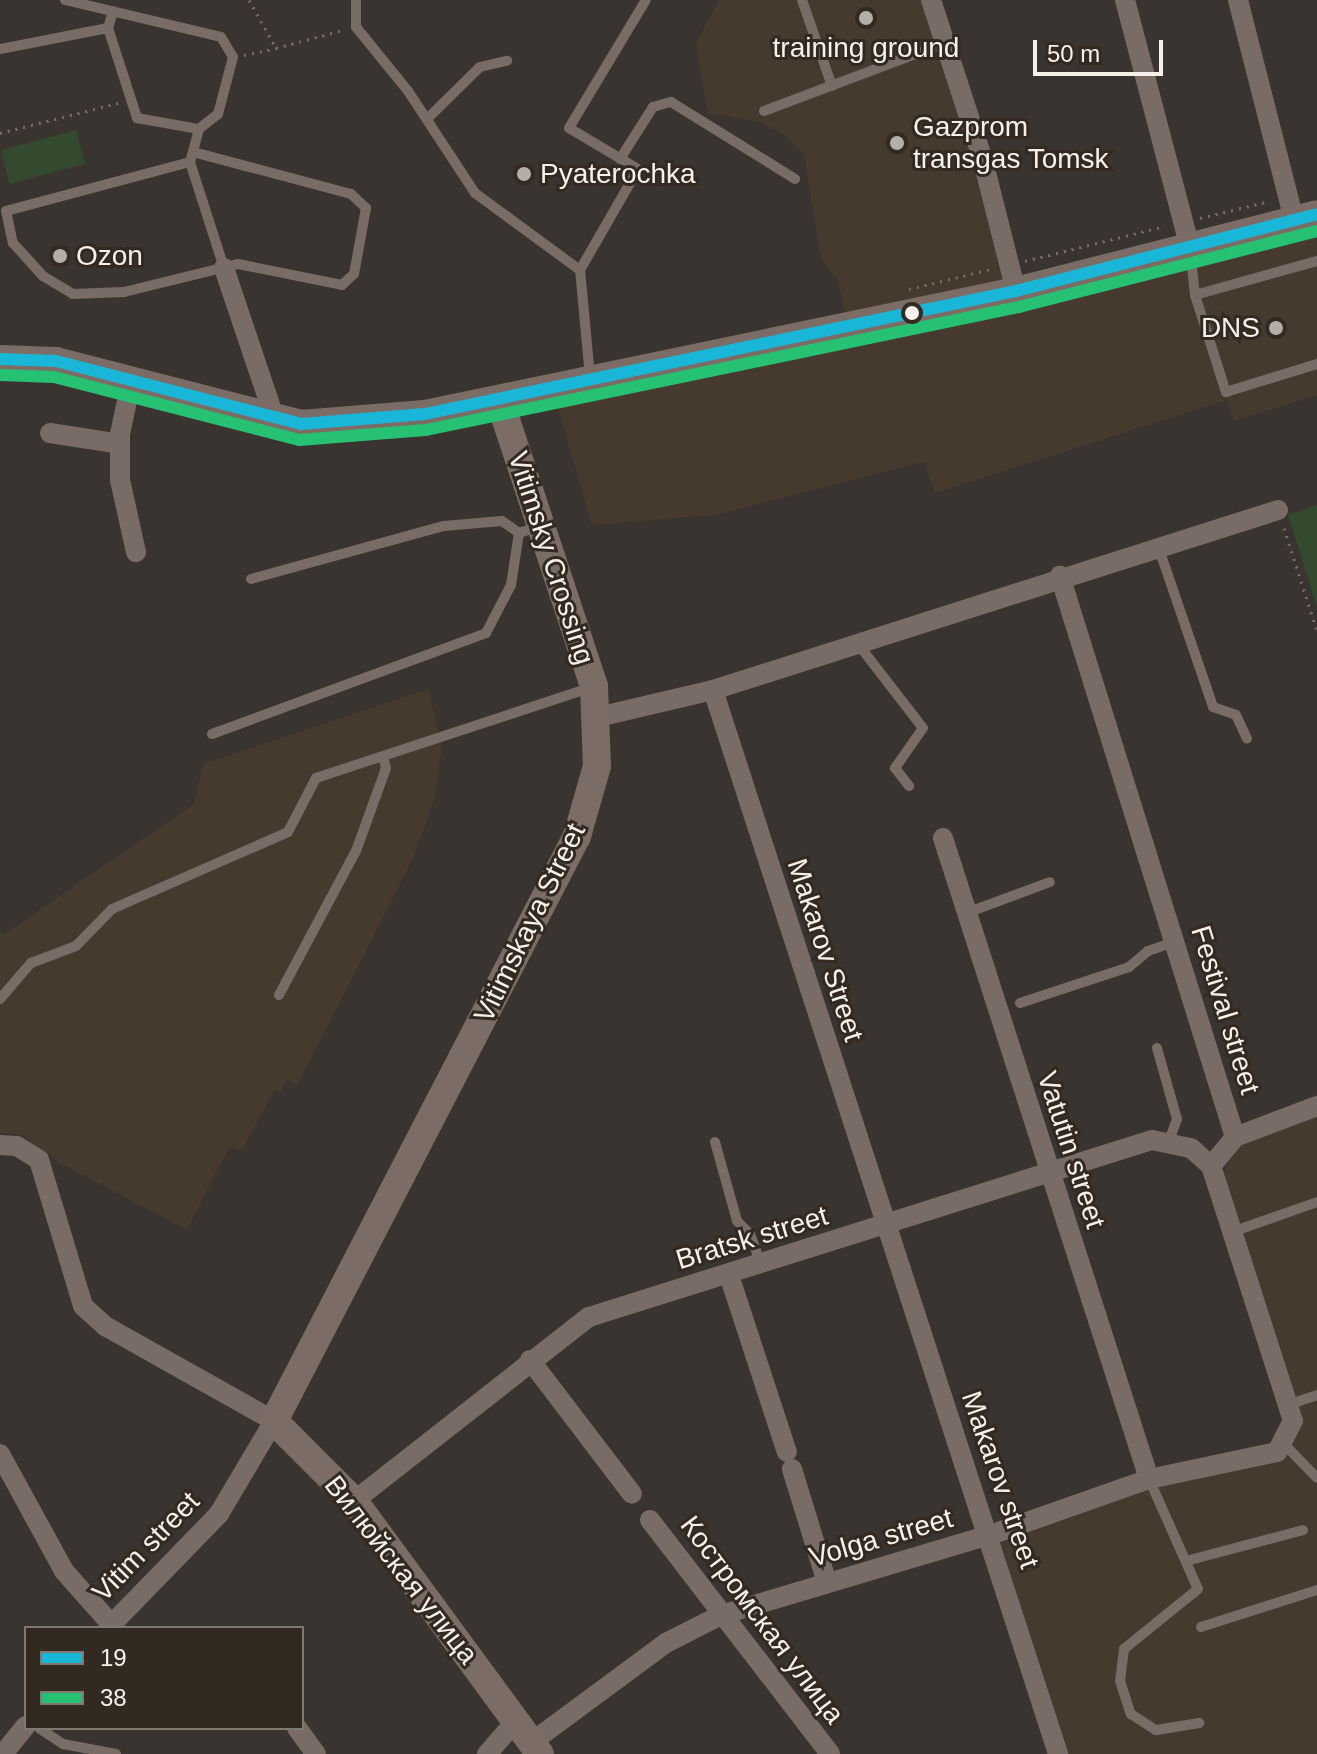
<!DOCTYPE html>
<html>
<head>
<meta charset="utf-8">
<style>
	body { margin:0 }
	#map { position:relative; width:1317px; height:1754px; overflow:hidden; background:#39342f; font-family:Arial,sans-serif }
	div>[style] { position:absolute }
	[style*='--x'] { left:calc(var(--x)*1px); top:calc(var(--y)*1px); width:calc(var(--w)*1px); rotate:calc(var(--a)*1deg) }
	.built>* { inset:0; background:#46392d }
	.green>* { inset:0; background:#334a2e; transform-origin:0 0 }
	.path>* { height:3px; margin-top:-1.5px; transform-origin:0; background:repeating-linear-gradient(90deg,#746b66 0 2px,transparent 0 8px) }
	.lane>* { height:10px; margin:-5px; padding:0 5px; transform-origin:5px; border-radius:5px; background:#796b65 }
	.street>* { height:20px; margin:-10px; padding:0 10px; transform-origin:10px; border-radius:10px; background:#796b65 }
	.secondary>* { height:28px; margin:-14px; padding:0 14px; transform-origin:14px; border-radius:14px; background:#7b6d65 }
	.bus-1>* { height:12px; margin:-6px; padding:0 6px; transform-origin:6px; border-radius:6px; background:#1ab6d8 }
	.bus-2>* { height:12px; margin:-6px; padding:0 6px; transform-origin:6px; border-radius:6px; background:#26c172 }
	.dots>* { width:22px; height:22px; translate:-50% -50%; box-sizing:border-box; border:4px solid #322a21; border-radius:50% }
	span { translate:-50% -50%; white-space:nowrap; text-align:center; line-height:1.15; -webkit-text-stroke:6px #322a21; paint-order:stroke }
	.poi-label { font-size:28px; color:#f6f0eb }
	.left { translate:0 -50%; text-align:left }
	.right { translate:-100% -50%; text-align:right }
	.street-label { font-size:28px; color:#f6f0eb }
	.legend { position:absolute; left:24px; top:1626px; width:280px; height:104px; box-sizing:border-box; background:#322a21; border:2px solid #807972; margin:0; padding:10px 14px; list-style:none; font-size:24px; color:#f6f0eb }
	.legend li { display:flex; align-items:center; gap:16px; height:40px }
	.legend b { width:40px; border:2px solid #807972 }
	.scale { position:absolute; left:1033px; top:40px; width:130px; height:36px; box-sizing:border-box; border:4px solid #f6f0eb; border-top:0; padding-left:10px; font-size:24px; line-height:28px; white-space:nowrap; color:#f6f0eb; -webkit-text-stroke:6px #322a21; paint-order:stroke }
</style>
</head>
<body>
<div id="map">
	<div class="built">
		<i style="clip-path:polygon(719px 0,922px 0,973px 155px,1005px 281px,846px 317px,838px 281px,821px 259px,804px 154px,784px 135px,760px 122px,708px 113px,696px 43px)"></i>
		<i style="clip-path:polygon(1317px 227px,1317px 395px,1234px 421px,1227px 400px,935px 493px,924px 462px,715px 515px,592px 525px,557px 405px,1018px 302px)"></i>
		<i style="clip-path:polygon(428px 689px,442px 746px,434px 800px,414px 856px,297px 1086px,288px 1080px,281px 1092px,275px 1090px,241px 1151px,230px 1146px,187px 1230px,60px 1163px,22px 1135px,0 1133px,0 930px,3px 935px,194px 804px,203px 764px)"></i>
		<i style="clip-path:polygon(1317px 1112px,1317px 1754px,1067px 1754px,1000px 1540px,1150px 1487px,1282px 1457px,1299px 1421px,1223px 1173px,1240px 1140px)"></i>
	</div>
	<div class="green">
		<i style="left:76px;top:130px;width:35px;height:78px;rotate:75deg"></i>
		<i style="clip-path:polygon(1317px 505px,1317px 607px,1288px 515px)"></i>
	</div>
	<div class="path">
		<i style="--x:249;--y:0;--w:55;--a:60.6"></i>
		<i style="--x:276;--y:48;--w:69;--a:-15"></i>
		<i style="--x:244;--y:55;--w:33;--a:-12"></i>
		<i style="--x:0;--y:133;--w:122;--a:-14.3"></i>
		<i style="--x:1200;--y:218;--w:72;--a:-13.7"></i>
		<i style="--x:1025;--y:261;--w:144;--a:-14"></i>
		<i style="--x:909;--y:289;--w:84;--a:-13.7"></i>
		<i style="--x:1284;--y:528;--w:108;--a:72.2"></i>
	</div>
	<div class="lane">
		<i style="--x:65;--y:0;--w:160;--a:13.3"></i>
		<i style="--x:221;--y:37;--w:23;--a:59"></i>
		<i style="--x:233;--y:57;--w:59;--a:104.7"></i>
		<i style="--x:218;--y:114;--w:24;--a:142"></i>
		<i style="--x:356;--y:0;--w:27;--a:90"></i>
		<i style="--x:356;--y:27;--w:82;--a:50.9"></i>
		<i style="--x:408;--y:91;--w:122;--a:56.7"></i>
		<i style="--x:475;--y:193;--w:130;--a:36.3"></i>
		<i style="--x:802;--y:0;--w:91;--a:70.8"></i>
		<i style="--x:113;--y:11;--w:18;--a:106"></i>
		<i style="--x:108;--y:28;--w:95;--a:72.1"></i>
		<i style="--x:137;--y:118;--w:63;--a:10.1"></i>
		<i style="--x:199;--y:129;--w:24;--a:105"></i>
		<i style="--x:193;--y:152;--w:10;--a:107"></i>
		<i style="--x:190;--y:162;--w:190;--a:165.1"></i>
		<i style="--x:6;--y:211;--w:33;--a:78"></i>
		<i style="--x:13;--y:243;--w:45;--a:47.7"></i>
		<i style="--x:43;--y:276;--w:35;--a:31"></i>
		<i style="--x:73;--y:294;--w:51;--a:-2.2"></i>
		<i style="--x:124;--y:292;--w:117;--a:-13.8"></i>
		<i style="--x:238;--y:264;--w:106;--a:11.4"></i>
		<i style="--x:342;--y:285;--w:16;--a:-43"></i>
		<i style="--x:354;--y:274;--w:67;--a:-79.7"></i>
		<i style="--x:366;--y:208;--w:21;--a:-137"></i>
		<i style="--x:351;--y:194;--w:163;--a:-165.1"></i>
		<i style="--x:0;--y:49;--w:110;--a:-11"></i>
		<i style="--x:764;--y:111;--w:193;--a:-20.6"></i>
		<i style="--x:427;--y:119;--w:74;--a:-44.5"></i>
		<i style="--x:480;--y:67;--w:28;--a:-13"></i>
		<i style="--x:620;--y:159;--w:62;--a:-57.6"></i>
		<i style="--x:653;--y:107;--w:19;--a:-16"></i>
		<i style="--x:671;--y:102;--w:146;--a:31.8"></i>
		<i style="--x:190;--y:162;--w:111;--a:72.2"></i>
		<i style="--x:1190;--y:249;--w:46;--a:83.8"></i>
		<i style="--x:1195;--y:295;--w:127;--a:-15.6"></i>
		<i style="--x:1195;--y:295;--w:102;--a:72.3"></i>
		<i style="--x:1226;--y:392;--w:95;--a:-17.1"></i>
		<i style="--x:590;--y:377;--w:107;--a:-95.3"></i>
		<i style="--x:580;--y:270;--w:116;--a:-60.1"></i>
		<i style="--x:638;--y:169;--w:80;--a:-149.3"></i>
		<i style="--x:569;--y:128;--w:149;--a:-59"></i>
		<i style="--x:1158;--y:546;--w:170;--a:71.1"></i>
		<i style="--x:1213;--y:707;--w:24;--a:19"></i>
		<i style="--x:1236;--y:715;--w:26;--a:65"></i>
		<i style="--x:251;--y:579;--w:200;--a:-15.4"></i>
		<i style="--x:444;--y:526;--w:58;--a:-4.9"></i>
		<i style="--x:502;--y:521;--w:21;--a:35"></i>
		<i style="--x:858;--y:644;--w:106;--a:52.3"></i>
		<i style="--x:923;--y:728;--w:49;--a:125"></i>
		<i style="--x:895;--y:768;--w:23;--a:52"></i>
		<i style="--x:212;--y:734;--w:292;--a:-20.2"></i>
		<i style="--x:486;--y:633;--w:54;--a:-62.5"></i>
		<i style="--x:511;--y:585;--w:53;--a:-81.3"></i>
		<i style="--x:519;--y:533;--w:20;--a:-18"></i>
		<i style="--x:969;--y:912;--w:86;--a:-20.3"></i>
		<i style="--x:279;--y:995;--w:163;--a:-61.9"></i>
		<i style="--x:356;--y:851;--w:88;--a:-70.1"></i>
		<i style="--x:386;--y:768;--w:12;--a:-104"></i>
		<i style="--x:0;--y:999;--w:48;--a:-49.3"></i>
		<i style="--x:31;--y:963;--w:48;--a:-20.7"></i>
		<i style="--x:76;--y:946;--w:52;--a:-45.8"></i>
		<i style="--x:112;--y:909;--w:192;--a:-23.6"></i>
		<i style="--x:288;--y:832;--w:61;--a:-62.6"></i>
		<i style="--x:316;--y:778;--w:291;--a:-18.2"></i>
		<i style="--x:1020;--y:1003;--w:115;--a:-18.3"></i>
		<i style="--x:1129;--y:967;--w:25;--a:-40"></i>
		<i style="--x:1148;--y:951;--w:28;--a:-19"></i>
		<i style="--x:1157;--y:1048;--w:74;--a:74.3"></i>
		<i style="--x:1177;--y:1119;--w:27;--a:110"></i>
		<i style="--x:715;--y:1142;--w:82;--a:74.4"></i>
		<i style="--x:737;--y:1221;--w:18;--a:45"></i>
		<i style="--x:750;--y:1234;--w:33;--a:70"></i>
		<i style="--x:1232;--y:1232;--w:90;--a:-19.4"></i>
		<i style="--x:1287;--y:1405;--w:32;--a:-18"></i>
		<i style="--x:1282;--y:1442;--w:50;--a:45.8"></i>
		<i style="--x:1149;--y:1479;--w:120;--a:66"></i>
		<i style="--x:1198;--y:1589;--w:95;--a:141"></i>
		<i style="--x:1124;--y:1649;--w:32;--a:97"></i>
		<i style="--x:1120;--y:1681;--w:35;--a:72"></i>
		<i style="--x:1131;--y:1714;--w:30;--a:33"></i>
		<i style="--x:1156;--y:1730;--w:44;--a:-9.2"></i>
		<i style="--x:1186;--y:1561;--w:121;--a:-14.8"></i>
		<i style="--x:1201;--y:1627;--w:122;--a:-17.7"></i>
		<i style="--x:39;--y:1728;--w:29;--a:34"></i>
		<i style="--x:63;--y:1744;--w:54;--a:10.7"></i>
	</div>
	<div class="street">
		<i style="--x:931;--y:0;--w:165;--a:72"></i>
		<i style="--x:982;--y:157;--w:138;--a:75.8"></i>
		<i style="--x:1125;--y:0;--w:255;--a:75.3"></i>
		<i style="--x:1238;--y:0;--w:227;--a:75.7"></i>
		<i style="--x:224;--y:268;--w:151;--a:71.4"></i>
		<i style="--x:272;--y:411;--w:12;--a:48"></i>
		<i style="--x:131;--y:382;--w:53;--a:101.9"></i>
		<i style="--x:120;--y:434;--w:46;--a:90"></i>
		<i style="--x:120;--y:480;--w:74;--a:77.5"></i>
		<i style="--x:50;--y:433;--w:71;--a:8.9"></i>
		<i style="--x:713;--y:690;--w:1119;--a:72.03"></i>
		<i style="--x:598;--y:717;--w:118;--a:-13.2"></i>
		<i style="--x:713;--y:690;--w:593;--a:-17.67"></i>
		<i style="--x:943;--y:838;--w:673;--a:72.18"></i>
		<i style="--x:1235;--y:1137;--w:88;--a:-20.7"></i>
		<i style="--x:0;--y:1145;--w:17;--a:3"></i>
		<i style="--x:17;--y:1146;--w:26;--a:32"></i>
		<i style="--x:39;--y:1160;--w:152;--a:73.2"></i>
		<i style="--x:83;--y:1306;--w:30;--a:42"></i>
		<i style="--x:105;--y:1326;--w:194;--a:29.3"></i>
		<i style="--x:274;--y:1421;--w:108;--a:120.6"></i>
		<i style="--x:219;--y:1514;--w:159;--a:134.2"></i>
		<i style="--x:729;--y:1275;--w:186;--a:71.9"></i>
		<i style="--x:530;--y:1360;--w:168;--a:52.7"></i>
		<i style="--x:0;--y:1454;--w:133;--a:61.3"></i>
		<i style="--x:64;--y:1571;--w:71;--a:48.4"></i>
		<i style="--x:792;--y:1469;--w:119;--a:72.9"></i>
		<i style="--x:354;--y:1501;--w:298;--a:-38.1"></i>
		<i style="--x:589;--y:1317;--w:590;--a:-17.45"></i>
		<i style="--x:1152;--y:1140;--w:40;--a:12"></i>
		<i style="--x:1191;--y:1148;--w:27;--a:42"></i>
		<i style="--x:650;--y:1520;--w:295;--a:52.4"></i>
		<i style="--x:297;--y:1728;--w:32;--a:54"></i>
		<i style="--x:532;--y:1742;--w:167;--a:-36.5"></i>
		<i style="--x:666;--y:1643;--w:62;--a:-27"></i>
		<i style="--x:721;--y:1615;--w:281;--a:-16.6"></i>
		<i style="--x:990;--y:1535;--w:169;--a:-19.4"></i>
		<i style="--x:1149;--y:1479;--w:131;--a:-11.9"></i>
		<i style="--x:1277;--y:1452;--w:35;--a:-63"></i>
		<i style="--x:1293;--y:1421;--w:268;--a:-107.8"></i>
		<i style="--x:1211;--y:1166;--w:38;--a:-50"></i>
		<i style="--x:1235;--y:1137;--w:588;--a:-107.32"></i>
		<i style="--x:3;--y:1754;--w:36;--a:-51"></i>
		<i style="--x:487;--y:1754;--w:44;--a:-48.7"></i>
	</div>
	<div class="secondary">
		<i style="--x:0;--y:359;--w:56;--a:2"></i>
		<i style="--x:56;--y:361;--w:253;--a:14.4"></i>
		<i style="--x:301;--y:424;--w:124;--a:-4.6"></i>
		<i style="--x:425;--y:414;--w:604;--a:-11.76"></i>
		<i style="--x:1016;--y:291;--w:311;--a:-14.3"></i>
		<i style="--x:499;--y:399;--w:302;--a:71.7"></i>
		<i style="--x:594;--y:686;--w:80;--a:87.9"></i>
		<i style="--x:597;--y:766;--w:73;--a:105.9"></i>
		<i style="--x:577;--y:836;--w:659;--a:117.38"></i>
		<i style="--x:274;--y:1421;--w:113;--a:45"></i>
		<i style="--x:354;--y:1501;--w:314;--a:53.7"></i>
	</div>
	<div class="bus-1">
		<i style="--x:0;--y:359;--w:56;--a:2"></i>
		<i style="--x:56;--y:361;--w:253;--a:14.4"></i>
		<i style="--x:301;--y:424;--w:124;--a:-4.6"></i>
		<i style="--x:425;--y:414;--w:604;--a:-11.76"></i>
		<i style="--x:1016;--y:291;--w:311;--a:-14.3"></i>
	</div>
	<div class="bus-2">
		<i style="--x:0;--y:375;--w:54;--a:2.1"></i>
		<i style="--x:54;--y:377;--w:253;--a:14.4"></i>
		<i style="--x:299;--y:440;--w:127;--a:-4.5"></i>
		<i style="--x:426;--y:430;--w:606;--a:-11.72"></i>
		<i style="--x:1019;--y:307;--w:308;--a:-14.3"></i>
	</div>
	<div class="dots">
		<i style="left:866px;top:18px;background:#b4aea9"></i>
		<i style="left:897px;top:143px;background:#b4aea9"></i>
		<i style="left:524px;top:174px;background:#b4aea9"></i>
		<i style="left:60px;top:256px;background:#b4aea9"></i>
		<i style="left:912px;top:313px;background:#f6f0eb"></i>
		<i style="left:1276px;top:328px;background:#b4aea9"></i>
	</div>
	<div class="poi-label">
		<span style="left:866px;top:48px">training ground</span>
		<span class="left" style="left:913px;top:143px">Gazprom<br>transgas Tomsk</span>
		<span class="left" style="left:540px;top:174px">Pyaterochka</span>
		<span class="left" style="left:76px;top:256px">Ozon</span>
		<span class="right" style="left:1260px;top:328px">DNS</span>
	</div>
	<div class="street-label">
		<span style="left:551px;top:558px;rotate:72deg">Vitimsky Crossing</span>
		<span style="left:530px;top:923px;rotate:-64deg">Vitimskaya Street</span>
		<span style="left:825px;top:950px;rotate:72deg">Makarov Street</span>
		<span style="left:1225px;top:1010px;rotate:73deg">Festival street</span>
		<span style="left:1071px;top:1150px;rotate:72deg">Vatutin street</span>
		<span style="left:752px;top:1238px;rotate:-17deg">Bratsk street</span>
		<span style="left:1000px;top:1480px;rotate:71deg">Makarov street</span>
		<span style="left:881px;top:1538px;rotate:-16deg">Volga street</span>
		<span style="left:146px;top:1547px;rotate:-46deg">Vitim street</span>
		<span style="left:401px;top:1570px;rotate:52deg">Вилюйская улица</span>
		<span style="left:762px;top:1620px;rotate:53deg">Костромская улица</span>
	</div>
	<ul class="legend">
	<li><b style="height:10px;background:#1ab6d8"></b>19</li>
	<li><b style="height:10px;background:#26c172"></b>38</li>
	</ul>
	<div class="scale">50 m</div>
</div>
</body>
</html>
